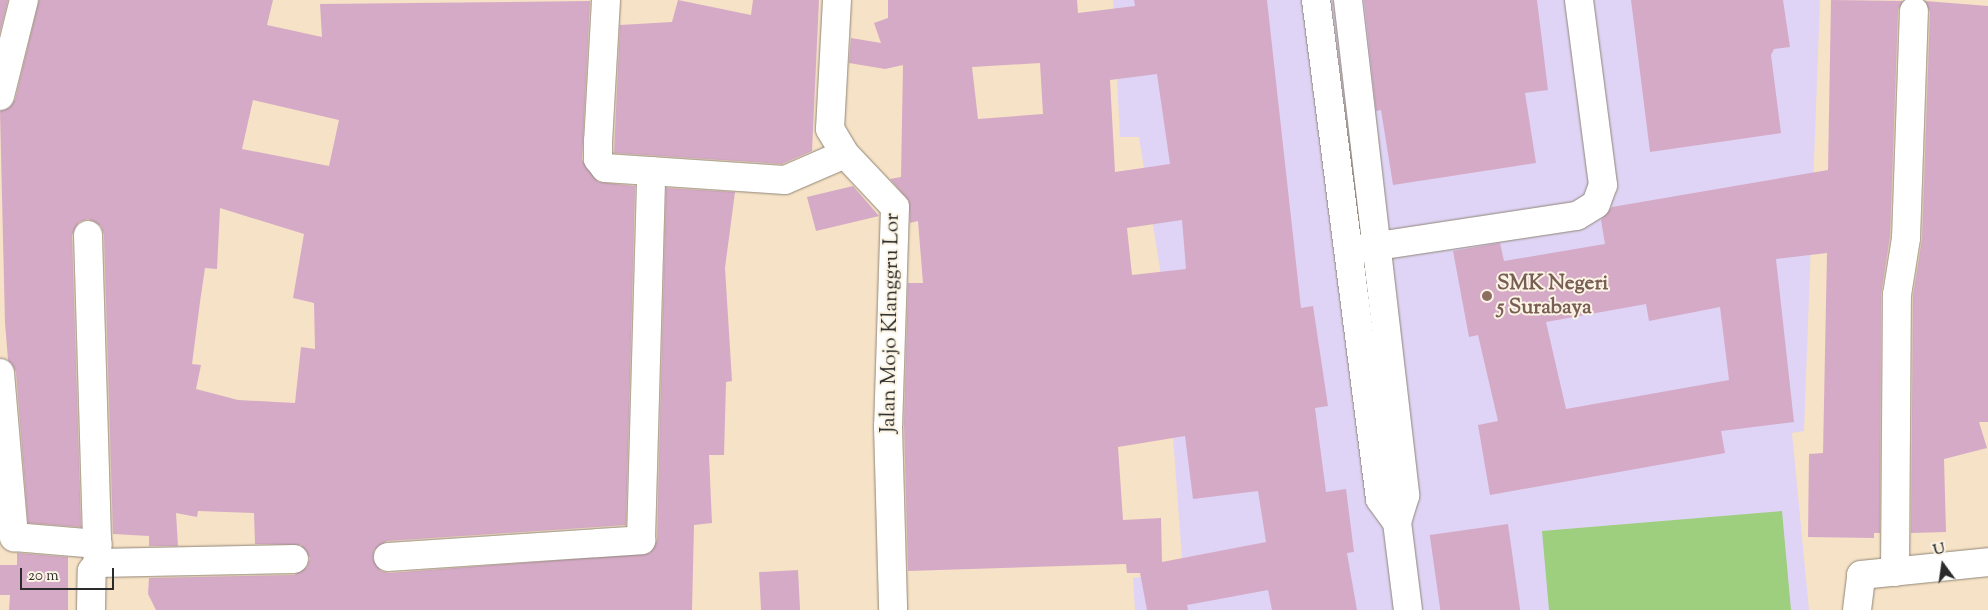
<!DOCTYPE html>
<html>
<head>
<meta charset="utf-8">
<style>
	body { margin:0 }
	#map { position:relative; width:1988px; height:610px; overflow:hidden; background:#f6e2c6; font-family:"Sorts Mill Goudy",serif }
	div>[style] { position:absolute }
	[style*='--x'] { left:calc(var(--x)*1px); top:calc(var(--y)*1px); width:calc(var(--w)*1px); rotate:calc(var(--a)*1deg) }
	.built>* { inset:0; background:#dfd4f5 }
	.green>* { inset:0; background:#9dcf7e }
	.building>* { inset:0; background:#d5aac7; transform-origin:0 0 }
	.roads { filter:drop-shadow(0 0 1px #908678) drop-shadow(0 0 1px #908678) }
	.minor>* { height:28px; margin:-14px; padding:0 14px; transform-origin:14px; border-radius:14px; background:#fff }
	.dots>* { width:14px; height:14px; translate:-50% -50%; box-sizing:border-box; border:2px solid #fcf5e5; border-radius:50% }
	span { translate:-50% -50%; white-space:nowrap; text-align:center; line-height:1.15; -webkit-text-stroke:4px #fcf5e5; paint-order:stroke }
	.education-label { font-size:21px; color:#785e54; font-weight:700 }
	.left { translate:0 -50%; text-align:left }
	.street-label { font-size:21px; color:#2b2b2b }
	.north { position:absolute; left:1918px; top:540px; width:50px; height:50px; -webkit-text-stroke:4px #fcf5e5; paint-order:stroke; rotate:346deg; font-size:14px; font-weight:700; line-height:20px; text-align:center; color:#2b2b2b }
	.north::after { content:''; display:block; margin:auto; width:18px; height:22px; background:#2b2b2b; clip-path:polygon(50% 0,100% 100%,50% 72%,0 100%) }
	.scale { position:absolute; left:20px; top:568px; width:94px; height:22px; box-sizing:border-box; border:2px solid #2b2b2b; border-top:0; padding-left:6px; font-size:15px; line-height:18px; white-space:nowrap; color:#2b2b2b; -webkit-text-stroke:4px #fcf5e5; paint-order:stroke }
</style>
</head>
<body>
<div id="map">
	<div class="built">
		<i style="clip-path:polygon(1113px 0,1820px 0,1804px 431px,1792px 433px,1809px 610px,1135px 610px,1133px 578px,1183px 572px,1161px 275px,1139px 137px,1120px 137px)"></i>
	</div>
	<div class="green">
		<i style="clip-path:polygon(1782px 511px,1791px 610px,1549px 610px,1542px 531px)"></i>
	</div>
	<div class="building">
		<i style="clip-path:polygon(0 0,8px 0,0 32px)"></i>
		<i style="clip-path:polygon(evenodd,39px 0,273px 0,267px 25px,322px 37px,320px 4px,590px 1px,582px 160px,598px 182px,635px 186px,626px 525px,387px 541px,374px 550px,373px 559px,381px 571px,389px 573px,650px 553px,657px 540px,666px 188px,735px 192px,725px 268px,732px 381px,726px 382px,724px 455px,709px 455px,712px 523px,694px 525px,692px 610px,156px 610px,148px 594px,149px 578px,294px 575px,307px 567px,310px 558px,301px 545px,255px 544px,254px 513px,198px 511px,197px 517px,176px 513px,178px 546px,149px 546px,149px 536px,113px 534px,104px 235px,101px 226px,88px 219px,79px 222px,72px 235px,81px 527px,28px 523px,16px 372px,8px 360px,5px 323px,0 111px,15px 100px,39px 0,253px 100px,339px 120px,329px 166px,242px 149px,253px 100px,39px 0,220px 208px,304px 234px,293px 298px,314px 303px,315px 349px,301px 347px,295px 403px,238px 400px,196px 389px,201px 365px,192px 364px,200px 302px,205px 268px,217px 269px,220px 208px)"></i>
		<i style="clip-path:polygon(678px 0,751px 15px,753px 0,819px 0,812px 151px,782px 164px,614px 153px,620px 25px,672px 22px)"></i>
		<i style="clip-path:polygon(evenodd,888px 0,1077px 0,1078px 13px,1135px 6px,1134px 0,1267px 0,1301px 308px,1313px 306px,1328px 406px,1315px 408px,1326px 492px,1346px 489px,1354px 552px,1347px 553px,1357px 610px,1272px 610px,1268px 590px,1187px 605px,1188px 610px,1147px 610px,1140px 573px,1127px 573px,1126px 564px,908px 571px,904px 423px,908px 283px,923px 283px,918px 221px,910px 223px,909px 201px,890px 179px,901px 177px,903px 65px,885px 69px,849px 63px,851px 38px,881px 43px,874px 23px,888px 18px,888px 0,1040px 63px,1043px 114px,978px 119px,972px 67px,1040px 63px,888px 0,1157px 74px,1170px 164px,1115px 172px,1110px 80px,1157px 74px,888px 0,1182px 220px,1186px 269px,1132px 275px,1127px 228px,1182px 220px,888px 0,1185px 436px,1193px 499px,1258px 491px,1266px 542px,1162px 562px,1161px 518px,1123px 520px,1118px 447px,1185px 436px)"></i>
		<i style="clip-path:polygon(1364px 0,1537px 0,1548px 90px,1525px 93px,1536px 163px,1393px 185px,1381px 110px,1376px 111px)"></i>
		<i style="clip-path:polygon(1631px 0,1783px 0,1790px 47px,1774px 49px,1771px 55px,1781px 133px,1650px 152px)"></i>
		<i style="clip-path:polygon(evenodd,1831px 0,1903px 1px,1898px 10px,1890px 236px,1881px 295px,1880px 533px,1874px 533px,1874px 538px,1808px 537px,1809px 454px,1823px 453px,1827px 253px,1776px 259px,1794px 422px,1721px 431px,1725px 453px,1490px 495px,1478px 425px,1498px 421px,1478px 335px,1469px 337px,1453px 251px,1500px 243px,1504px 261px,1605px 244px,1601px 220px,1612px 207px,1828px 170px,1831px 0,1646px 304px,1649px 321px,1720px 307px,1729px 380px,1566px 409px,1546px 322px,1646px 304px)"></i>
		<i style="clip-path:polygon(1925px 1px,1988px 6px,1988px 422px,1979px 422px,1987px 448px,1944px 459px,1946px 532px,1911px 533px,1913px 296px,1922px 239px,1930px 12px)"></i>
		<i style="clip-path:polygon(853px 186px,879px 216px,816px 231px,807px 197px)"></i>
		<i style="left:1508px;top:524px;width:87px;height:79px;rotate:82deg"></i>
		<i style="clip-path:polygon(17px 553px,68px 557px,68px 610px,9px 610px,10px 595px,0 595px,0 565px,17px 565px)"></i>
		<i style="left:798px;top:570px;width:40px;height:39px;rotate:87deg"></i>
	</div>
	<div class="roads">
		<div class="minor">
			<i style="--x:606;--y:0;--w:141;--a:93.2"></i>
			<i style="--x:598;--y:141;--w:18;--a:90"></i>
			<i style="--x:598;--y:159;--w:11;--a:52"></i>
			<i style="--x:605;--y:168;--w:180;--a:3.8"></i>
			<i style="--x:785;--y:180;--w:65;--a:-23.4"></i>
			<i style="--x:837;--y:0;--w:129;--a:93.1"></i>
			<i style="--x:830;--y:129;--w:29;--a:59"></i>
			<i style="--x:845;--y:154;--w:73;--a:46.7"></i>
			<i style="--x:895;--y:207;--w:219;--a:91.8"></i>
			<i style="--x:888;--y:426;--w:184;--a:88.4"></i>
			<i style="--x:1316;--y:0;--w:503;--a:82.69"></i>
			<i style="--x:1380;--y:499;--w:29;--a:54"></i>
			<i style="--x:1348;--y:0;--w:499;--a:83.4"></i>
			<i style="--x:1405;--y:496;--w:27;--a:107"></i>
			<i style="--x:1397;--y:522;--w:89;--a:82.9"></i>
			<i style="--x:0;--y:96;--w:99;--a:-76"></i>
			<i style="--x:88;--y:235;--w:328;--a:88.3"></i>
			<i style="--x:1358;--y:249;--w:221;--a:-8.6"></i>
			<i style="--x:1577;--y:216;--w:22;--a:-32"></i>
			<i style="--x:1596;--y:204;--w:20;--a:-70"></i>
			<i style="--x:1603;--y:185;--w:187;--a:-97.4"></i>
			<i style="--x:0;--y:373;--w:165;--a:85.1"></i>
			<i style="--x:14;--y:537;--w:84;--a:4.8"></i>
			<i style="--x:388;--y:557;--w:254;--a:-3.8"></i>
			<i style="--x:641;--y:540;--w:369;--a:-88.4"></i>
			<i style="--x:1895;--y:572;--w:277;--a:-89.6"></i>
			<i style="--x:1897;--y:295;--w:58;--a:-81"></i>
			<i style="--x:1906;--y:238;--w:227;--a:-88"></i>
			<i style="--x:91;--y:610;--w:39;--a:-89"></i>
			<i style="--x:92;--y:571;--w:10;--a:-53"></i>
			<i style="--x:98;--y:563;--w:196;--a:-1.2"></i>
			<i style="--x:1857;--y:610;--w:35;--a:-83"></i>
			<i style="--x:1861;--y:575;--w:128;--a:-5.8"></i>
		</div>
	</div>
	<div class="dots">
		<i style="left:1487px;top:296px;background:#8d6e63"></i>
	</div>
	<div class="education-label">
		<span class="left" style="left:1497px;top:296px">SMK Negeri<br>5 Surabaya</span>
	</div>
	<div class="street-label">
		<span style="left:891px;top:323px;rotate:-89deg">Jalan Mojo Klanggru Lor</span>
	</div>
	<div class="north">U</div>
	<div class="scale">20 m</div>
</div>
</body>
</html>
